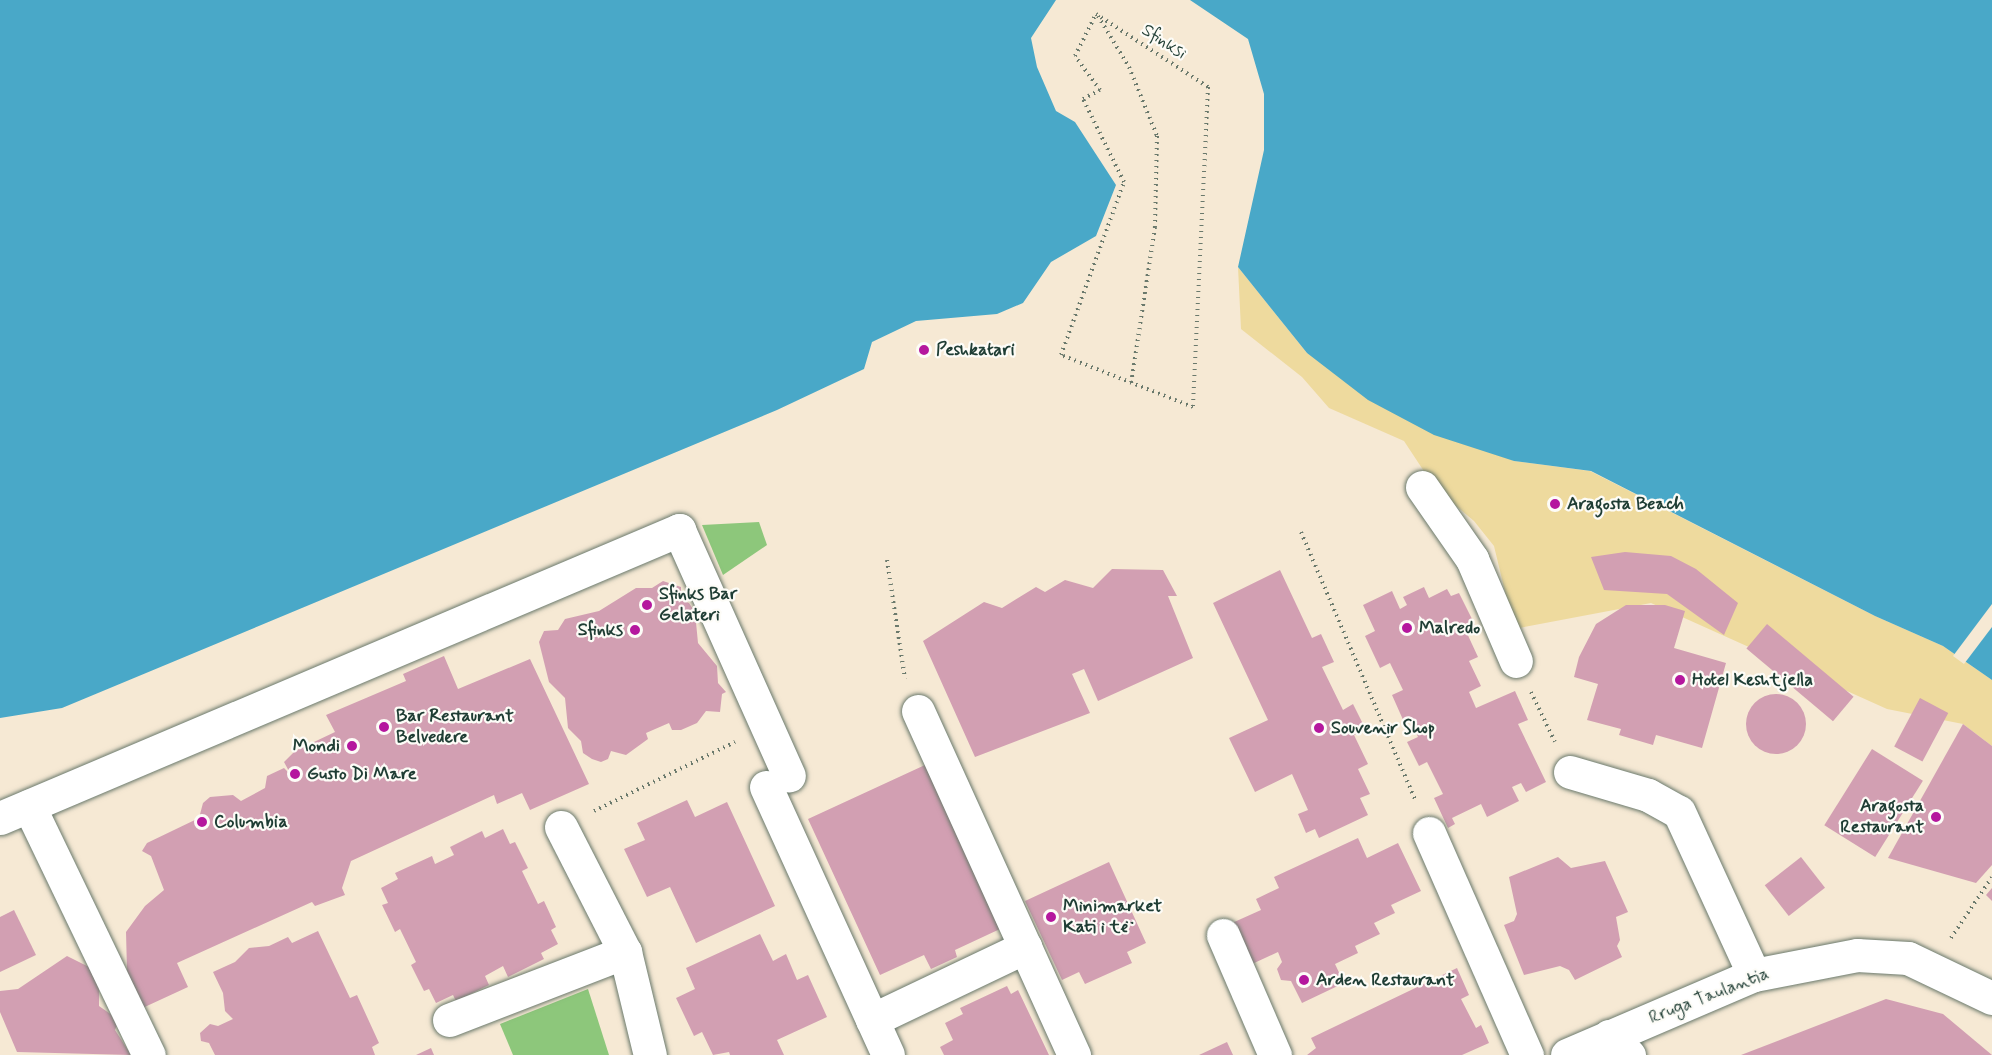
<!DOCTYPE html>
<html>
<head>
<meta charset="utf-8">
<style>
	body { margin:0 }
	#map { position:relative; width:1992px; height:1055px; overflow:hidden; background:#f6e9d4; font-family:Mynerve,sans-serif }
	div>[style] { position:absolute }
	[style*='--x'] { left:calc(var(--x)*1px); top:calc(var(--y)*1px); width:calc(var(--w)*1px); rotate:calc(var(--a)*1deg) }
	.green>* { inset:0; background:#8dc77b }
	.sand>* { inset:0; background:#eeda9e }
	.water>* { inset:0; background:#49a8c8 }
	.pier>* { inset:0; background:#f6e9d4 }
	.building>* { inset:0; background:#d29fb2; transform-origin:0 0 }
	.round { border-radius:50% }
	.path>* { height:4px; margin-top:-2px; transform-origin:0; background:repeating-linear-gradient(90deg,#6a796c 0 1.5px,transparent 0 6px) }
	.roads { filter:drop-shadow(0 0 2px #6a796c) drop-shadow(0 0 2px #6a796c) }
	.minor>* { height:33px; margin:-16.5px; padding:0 16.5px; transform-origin:16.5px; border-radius:16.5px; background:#fff }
	.major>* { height:33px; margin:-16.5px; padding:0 16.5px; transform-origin:16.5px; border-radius:16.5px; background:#fff }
	.dots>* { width:16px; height:16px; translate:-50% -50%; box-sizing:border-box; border:3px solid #fdfcf7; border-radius:50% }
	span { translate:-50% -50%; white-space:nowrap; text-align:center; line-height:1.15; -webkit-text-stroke:4.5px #fdfcf7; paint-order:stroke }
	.street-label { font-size:18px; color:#1f3d34 }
	.poi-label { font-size:18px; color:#1f3d34; font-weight:700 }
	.left { translate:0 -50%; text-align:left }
	.right { translate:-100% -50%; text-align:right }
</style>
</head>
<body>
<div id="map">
	<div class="green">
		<i style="clip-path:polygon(759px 522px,767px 545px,723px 575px,702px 525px)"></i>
		<i style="clip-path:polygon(588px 989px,609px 1055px,513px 1055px,500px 1024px)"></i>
	</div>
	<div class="sand">
		<i style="clip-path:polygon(1238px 267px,1307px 353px,1514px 461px,1590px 471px,1875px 616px,1943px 646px,1992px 680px,1992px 746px,1963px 724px,1887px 709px,1651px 603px,1514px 629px,1494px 546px,1474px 521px,1435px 488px,1404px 441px,1329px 408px,1302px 377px,1241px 329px)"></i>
	</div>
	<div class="water">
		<i style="clip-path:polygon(0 0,1056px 0,1031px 38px,1037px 67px,1056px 111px,1075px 122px,1116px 185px,1096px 236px,1051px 262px,1023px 303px,997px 314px,916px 321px,872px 342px,864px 369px,777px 410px,62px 708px,0 718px)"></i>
		<i style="clip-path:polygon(1190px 0,1992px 0,1992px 680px,1943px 646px,1875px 616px,1591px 471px,1514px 461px,1434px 435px,1368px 400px,1307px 353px,1238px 267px,1264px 150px,1264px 94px,1248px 39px)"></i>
	</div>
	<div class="pier">
		<i style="clip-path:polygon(1992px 604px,1992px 627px,1964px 664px,1953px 656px)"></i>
	</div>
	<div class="building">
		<i style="clip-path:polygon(1625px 552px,1671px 556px,1696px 569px,1738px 603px,1724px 635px,1667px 594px,1604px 590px,1591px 557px)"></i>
		<i style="clip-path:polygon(1112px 569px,1163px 570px,1177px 596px,1168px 596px,1193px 658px,1098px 701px,1084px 669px,1072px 674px,1090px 713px,975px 757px,923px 641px,984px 602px,1002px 608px,1036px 587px,1045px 592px,1065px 580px,1093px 588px)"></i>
		<i style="clip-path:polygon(1280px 570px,1312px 638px,1321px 634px,1334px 662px,1322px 667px,1343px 710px,1353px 704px,1366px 730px,1354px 735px,1368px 764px,1358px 769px,1370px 794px,1360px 798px,1368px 815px,1319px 838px,1315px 829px,1306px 833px,1298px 814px,1308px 810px,1292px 774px,1255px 792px,1229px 738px,1268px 720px,1213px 603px)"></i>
		<i style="clip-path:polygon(663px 581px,681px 587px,681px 600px,689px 603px,695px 612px,698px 643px,717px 666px,718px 683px,726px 692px,722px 694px,720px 712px,706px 711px,697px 723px,681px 730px,672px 730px,669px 723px,646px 733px,648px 739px,626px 755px,611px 751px,608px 759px,601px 762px,592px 759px,583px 753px,581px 741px,568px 728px,565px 698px,549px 682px,539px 642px,544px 631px,558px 630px,565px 619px,599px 611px,636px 588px,652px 588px)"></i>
		<i style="clip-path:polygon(1424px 587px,1429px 598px,1447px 589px,1451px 596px,1459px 593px,1475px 625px,1465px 629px,1478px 657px,1469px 661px,1481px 686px,1469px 692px,1476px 708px,1515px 691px,1528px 720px,1518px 724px,1546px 782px,1526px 792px,1521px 783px,1512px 787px,1519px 801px,1487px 817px,1481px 804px,1452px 818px,1455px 824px,1448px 828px,1434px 798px,1443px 794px,1427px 762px,1419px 766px,1407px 742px,1418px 737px,1410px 719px,1404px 722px,1392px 695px,1403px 690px,1390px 663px,1380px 668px,1365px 636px,1375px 631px,1363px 605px,1392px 591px,1400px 609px,1407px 605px,1403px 597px)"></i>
		<i style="clip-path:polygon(1626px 605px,1665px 605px,1685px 611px,1674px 648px,1726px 663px,1702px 748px,1656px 735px,1653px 745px,1619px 735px,1621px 729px,1587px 720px,1598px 684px,1574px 677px,1579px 657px,1596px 624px)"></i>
		<i style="left:1767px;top:624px;width:113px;height:32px;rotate:40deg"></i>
		<i style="clip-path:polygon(444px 656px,458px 689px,530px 659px,589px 784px,530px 810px,522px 793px,497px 804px,494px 795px,351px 861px,342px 888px,345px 895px,315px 906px,312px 902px,177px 963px,188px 987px,136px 1011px,117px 976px,127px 971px,126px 932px,145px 906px,164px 890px,151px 856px,142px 851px,147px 843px,199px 818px,203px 803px,210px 797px,233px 795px,241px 801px,265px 788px,267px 776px,284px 768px,291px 775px,284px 762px,295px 751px,335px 732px,326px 715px,406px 681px,403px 674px)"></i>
		<i class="round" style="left:1746px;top:694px;width:60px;height:60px"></i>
		<i style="left:1920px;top:698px;width:32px;height:55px;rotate:28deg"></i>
		<i style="clip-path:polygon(1963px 724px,1992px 746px,1992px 865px,1976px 883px,1888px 858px)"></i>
		<i style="left:1872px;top:749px;width:60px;height:90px;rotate:32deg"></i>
		<i style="clip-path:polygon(925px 765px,1000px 929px,955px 950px,957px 957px,931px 969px,924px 955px,880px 975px,808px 819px)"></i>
		<i style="clip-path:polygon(687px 800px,695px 817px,727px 802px,775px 906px,696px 943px,670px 887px,647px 897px,624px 849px,645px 840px,637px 823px)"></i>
		<i style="clip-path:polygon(503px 829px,510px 844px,515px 842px,528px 868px,522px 871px,538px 904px,544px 901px,556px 927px,551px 930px,558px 944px,541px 953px,544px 959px,508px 977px,503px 966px,485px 976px,489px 985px,456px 1001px,453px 995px,436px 1003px,429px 989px,424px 991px,411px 965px,416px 962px,400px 929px,395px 932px,382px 905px,388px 903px,381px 888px,398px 879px,395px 873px,432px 856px,435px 864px,454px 855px,450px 847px,482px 831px,485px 838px)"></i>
		<i style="clip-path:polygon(1358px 838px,1367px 858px,1398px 843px,1421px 891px,1391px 905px,1395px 913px,1374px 923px,1380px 934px,1355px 946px,1358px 953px,1335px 964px,1344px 983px,1302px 1003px,1291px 981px,1281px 980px,1277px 969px,1282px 962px,1278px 952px,1252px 964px,1232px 923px,1261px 910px,1256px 899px,1279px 888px,1274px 877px)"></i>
		<i style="clip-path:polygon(1558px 857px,1571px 868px,1605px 861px,1628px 912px,1616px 917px,1620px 940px,1617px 946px,1622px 957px,1575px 980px,1569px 970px,1560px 966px,1524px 975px,1504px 925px,1514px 921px,1517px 914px,1509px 877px)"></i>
		<i style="left:1801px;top:857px;width:39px;height:46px;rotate:52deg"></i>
		<i style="clip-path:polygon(1109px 862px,1146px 943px,1127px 952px,1132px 963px,1085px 984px,1079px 972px,1062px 980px,1025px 901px)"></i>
		<i style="clip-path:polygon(1992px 888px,1992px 901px,1986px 895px)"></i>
		<i style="clip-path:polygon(14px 910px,36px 955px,0 972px,0 917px)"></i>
		<i style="clip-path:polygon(318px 931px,350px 998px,357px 995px,379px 1043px,372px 1047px,375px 1055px,215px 1055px,209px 1043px,201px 1041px,200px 1033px,210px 1024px,218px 1026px,233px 1019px,225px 1011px,223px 993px,213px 972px,235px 962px,249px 948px,269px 946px,288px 937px,292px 943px)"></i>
		<i style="clip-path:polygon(760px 934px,773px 961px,786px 954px,797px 980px,808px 975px,827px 1017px,777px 1040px,784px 1055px,730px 1055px,729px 1052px,713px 1055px,702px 1032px,694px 1036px,676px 998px,695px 989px,686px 968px)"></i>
		<i style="clip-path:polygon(67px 956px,91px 968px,99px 983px,99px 1006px,119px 1020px,115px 1030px,131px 1055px,17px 1052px,0 1012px,0 991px,18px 989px)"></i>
		<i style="clip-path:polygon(1457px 968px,1469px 995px,1461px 999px,1476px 1028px,1481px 1025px,1489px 1043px,1462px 1055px,1307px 1055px,1316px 1048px,1311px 1038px)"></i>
		<i style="clip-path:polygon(1007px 986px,1011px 994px,1018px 990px,1049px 1055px,944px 1055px,940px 1047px,953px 1040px,945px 1023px,963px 1014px,960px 1008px)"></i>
		<i style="clip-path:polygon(1886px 999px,1943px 1014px,1992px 1055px,1741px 1055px)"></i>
		<i style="clip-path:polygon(1227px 1042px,1233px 1055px,1199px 1055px)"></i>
		<i style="clip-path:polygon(431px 1048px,434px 1055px,416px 1055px)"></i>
	</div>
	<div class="path">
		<i style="--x:1096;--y:14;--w:134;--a:33.1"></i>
		<i style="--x:1208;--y:87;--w:320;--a:92.7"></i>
		<i style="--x:1193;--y:407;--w:142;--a:-158.5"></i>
		<i style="--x:1061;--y:355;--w:184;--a:-70"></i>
		<i style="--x:1124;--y:182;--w:93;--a:-116.3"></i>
		<i style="--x:1083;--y:99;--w:19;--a:-28"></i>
		<i style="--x:1100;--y:90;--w:42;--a:-126.3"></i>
		<i style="--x:1075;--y:56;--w:47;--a:-63.4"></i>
		<i style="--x:1098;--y:16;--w:60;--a:58.7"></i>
		<i style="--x:1129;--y:67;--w:74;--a:67.9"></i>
		<i style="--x:1157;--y:136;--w:91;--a:91.3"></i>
		<i style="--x:1155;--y:227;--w:158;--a:98.7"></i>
		<i style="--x:1301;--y:532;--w:293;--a:66.9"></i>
		<i style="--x:887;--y:560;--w:120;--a:81.4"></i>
		<i style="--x:1531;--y:692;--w:55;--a:64.4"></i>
		<i style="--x:594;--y:811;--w:157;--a:-26.1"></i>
		<i style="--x:1951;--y:938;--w:73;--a:-56.1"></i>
	</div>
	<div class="roads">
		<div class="minor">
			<i style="--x:1422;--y:487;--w:88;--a:55.2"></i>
			<i style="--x:1472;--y:559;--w:111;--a:66.7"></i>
			<i style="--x:918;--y:711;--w:378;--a:65.6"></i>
			<i style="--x:1570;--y:772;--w:81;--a:16.4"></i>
			<i style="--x:1648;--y:795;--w:35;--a:29"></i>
			<i style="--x:1679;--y:812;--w:179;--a:65.3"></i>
			<i style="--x:766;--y:787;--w:294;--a:65.5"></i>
			<i style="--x:29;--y:806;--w:276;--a:64.3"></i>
			<i style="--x:0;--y:818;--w:738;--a:-22.98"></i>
			<i style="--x:679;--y:530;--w:269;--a:65.9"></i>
			<i style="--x:561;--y:827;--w:140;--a:62.9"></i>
			<i style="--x:625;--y:952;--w:106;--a:76.4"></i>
			<i style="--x:1429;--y:833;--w:243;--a:66.2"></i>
			<i style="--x:1223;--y:935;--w:131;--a:66.6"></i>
			<i style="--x:449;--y:1020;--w:189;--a:-21.1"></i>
			<i style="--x:872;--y:1020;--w:170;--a:-25.5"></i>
			<i style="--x:1609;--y:1036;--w:28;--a:44"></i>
		</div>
		<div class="major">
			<i style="--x:1567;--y:1055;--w:203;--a:-23.2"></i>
			<i style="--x:1754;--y:975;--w:105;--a:-11"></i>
			<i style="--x:1857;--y:955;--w:51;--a:3.4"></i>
			<i style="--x:1908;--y:958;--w:93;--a:25.5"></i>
		</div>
	</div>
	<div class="dots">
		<i style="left:924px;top:350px;background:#b5179e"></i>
		<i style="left:1555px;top:504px;background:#b5179e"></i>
		<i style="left:647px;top:605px;background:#b5179e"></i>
		<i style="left:1407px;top:628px;background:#b5179e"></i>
		<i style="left:635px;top:630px;background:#b5179e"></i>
		<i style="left:1680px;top:680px;background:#b5179e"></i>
		<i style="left:384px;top:727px;background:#b5179e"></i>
		<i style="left:1319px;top:728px;background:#b5179e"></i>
		<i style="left:352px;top:746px;background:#b5179e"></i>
		<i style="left:295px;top:774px;background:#b5179e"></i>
		<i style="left:1936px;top:817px;background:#b5179e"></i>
		<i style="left:202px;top:822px;background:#b5179e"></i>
		<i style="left:1051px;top:917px;background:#b5179e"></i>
		<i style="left:1304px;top:980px;background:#b5179e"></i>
	</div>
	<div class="street-label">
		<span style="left:1164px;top:42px;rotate:33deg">Sfinksi</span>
		<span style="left:1709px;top:996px;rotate:-21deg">Rruga Taulantia</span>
	</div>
	<div class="poi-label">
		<span class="left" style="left:936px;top:350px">Peshkatari</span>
		<span class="left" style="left:1567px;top:504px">Aragosta Beach</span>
		<span class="left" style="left:659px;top:605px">Sfinks Bar<br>Gelateri</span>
		<span class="left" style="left:1419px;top:628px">Malredo</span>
		<span class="right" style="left:623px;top:630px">Sfinks</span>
		<span class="left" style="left:1692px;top:680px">Hotel Keshtjella</span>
		<span class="left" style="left:396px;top:727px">Bar Restaurant<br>Belvedere</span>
		<span class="left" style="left:1331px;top:728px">Souvenir Shop</span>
		<span class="right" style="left:340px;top:746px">Mondi</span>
		<span class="left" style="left:307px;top:774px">Gusto Di Mare</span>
		<span class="right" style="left:1924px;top:817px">Aragosta<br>Restaurant</span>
		<span class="left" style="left:214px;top:822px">Columbia</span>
		<span class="left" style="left:1063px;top:917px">Minimarket<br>Kati i të</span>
		<span class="left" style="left:1316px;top:980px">Arden Restaurant</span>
	</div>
</div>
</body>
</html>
